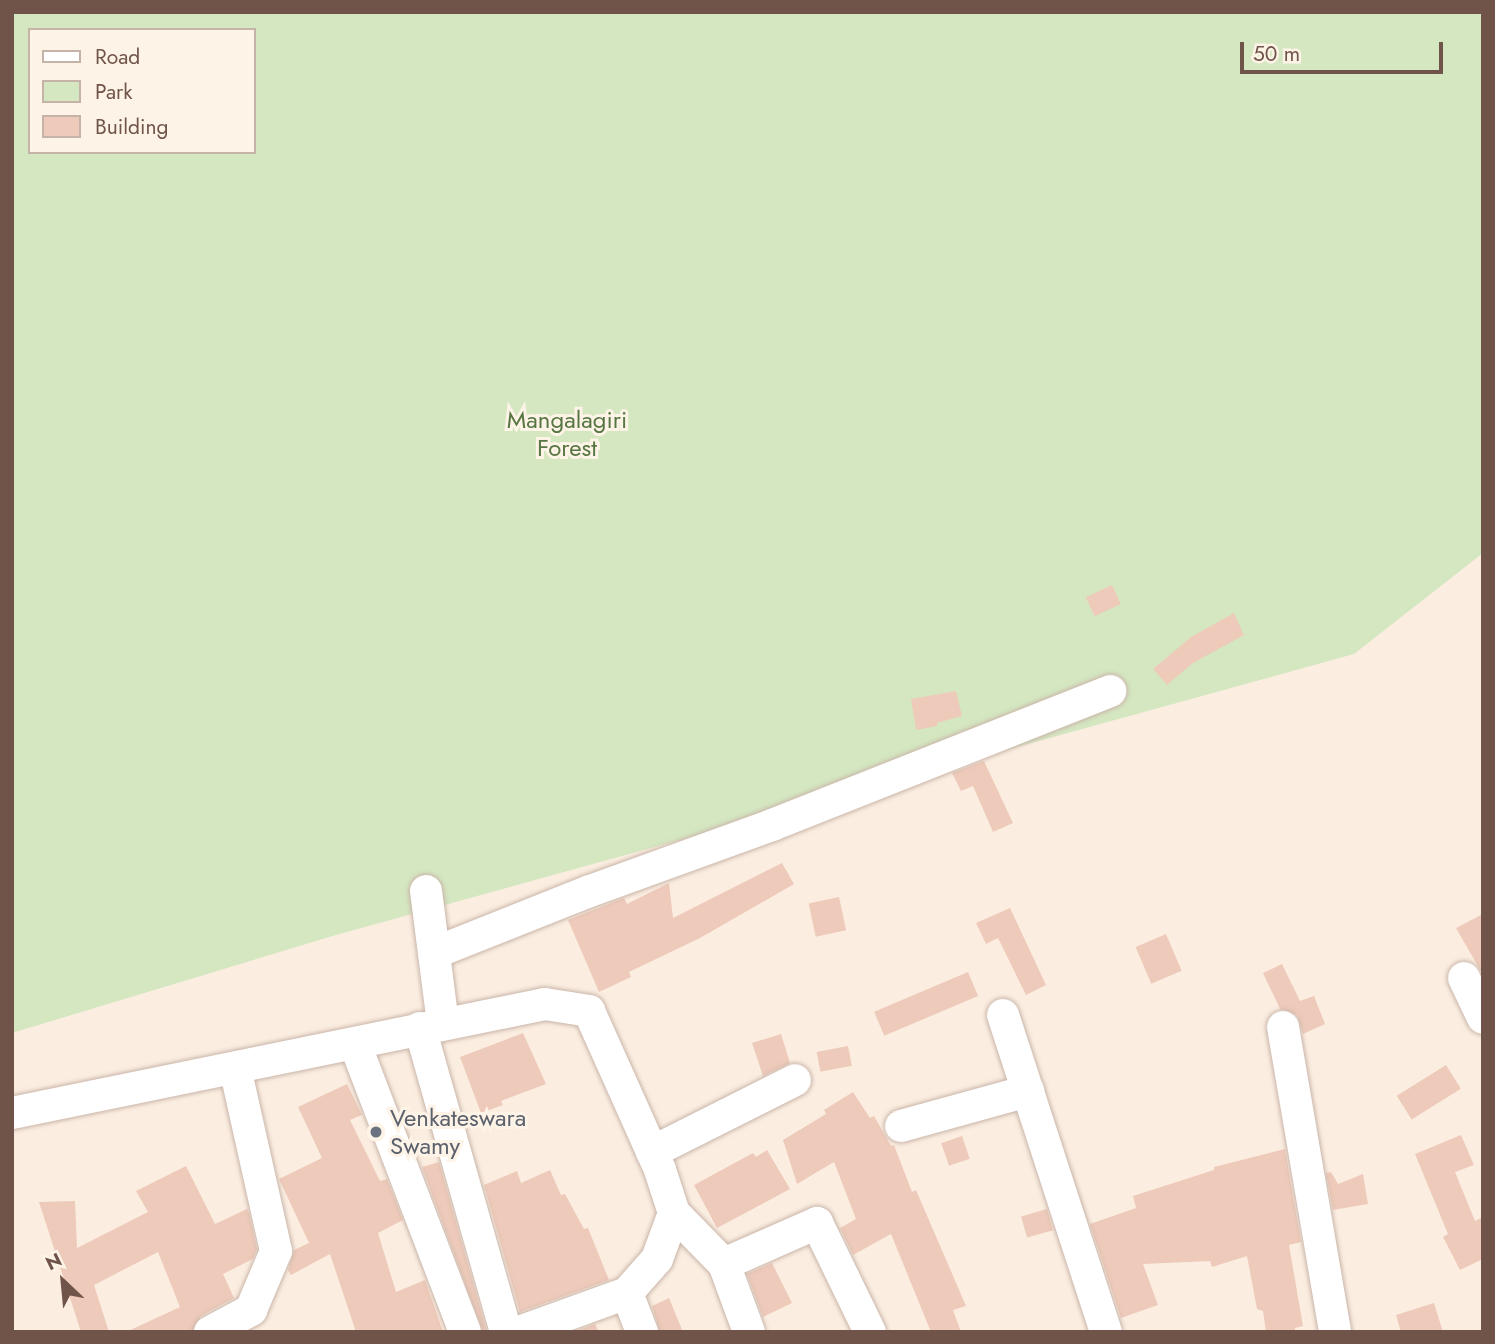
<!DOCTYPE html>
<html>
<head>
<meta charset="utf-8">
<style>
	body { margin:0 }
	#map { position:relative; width:1495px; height:1344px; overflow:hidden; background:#fbeee1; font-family:Jost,sans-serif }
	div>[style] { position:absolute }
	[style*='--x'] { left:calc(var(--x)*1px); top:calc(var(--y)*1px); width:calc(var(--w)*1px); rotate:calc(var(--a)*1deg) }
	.green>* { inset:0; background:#d4e7c1 }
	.building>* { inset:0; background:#eecaba; transform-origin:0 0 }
	.roads { filter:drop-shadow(0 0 2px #cab5a9) drop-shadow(0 0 2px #cab5a9) }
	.minor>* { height:32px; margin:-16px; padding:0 16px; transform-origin:16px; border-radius:16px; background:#fff }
	.dots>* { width:19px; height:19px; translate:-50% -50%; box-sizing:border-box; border:4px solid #fef3e7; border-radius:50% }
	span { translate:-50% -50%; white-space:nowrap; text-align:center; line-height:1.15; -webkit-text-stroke:6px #fef3e7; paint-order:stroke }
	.park-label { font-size:24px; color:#567642 }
	.worship-label { font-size:24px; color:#5b616d }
	.left { translate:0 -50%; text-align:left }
	.frame { position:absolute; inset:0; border:14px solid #70544a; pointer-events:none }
	.legend { position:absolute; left:28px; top:28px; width:228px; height:126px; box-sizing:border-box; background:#fef3e7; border:2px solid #c5b3a8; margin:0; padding:9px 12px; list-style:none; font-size:21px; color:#70544a }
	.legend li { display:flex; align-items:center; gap:14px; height:35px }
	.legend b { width:35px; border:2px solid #c5b3a8 }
	.north { position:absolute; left:28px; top:1246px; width:70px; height:70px; -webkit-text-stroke:5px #fef3e7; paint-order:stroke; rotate:334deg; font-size:19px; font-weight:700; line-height:28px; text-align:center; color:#70544a }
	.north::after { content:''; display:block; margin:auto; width:24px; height:32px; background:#70544a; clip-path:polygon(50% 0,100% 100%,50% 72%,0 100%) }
	.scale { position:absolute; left:1240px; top:42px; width:203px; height:32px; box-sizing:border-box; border:4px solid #70544a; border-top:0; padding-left:9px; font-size:21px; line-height:24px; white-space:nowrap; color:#70544a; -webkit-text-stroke:5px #fef3e7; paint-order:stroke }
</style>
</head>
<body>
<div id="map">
	<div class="green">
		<i style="clip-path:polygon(evenodd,12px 12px,1483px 12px,1483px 553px,1354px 654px,336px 935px,12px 1033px,12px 12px,30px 30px,254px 30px,254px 152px,30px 152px,30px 30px)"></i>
	</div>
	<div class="building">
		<i style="left:1112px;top:585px;width:21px;height:29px;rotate:65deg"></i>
		<i style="clip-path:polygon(1234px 613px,1244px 635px,1193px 663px,1167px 685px,1153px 669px,1191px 637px)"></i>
		<i style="clip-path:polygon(956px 691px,962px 716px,937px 723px,937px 726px,916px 730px,911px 699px)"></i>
		<i style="clip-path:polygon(984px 761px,1013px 823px,993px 832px,973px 786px,961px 791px,952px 773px)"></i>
		<i style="clip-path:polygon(782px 863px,794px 884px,700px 938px,629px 972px,631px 977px,599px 992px,568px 920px,624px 898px,627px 904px,669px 883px,673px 918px)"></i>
		<i style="left:839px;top:897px;width:34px;height:31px;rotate:78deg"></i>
		<i style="clip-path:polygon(1010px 908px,1046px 985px,1026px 995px,998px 938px,986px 944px,976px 923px)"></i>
		<i style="clip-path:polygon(1483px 914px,1483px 975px,1456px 928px)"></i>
		<i style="left:1166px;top:934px;width:40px;height:33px;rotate:67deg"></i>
		<i style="clip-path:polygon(1282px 964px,1300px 1001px,1314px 996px,1325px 1024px,1303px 1034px,1297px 1015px,1280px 1009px,1263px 973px)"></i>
		<i style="left:968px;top:972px;width:26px;height:102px;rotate:67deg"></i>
		<i style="clip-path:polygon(523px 1033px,546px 1084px,501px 1101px,503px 1105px,481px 1113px,460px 1057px)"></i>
		<i style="clip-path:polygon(781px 1034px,790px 1063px,763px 1076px,752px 1043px)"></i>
		<i style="left:848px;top:1046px;width:20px;height:32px;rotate:79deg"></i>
		<i style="left:1446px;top:1065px;width:28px;height:58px;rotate:58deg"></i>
		<i style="clip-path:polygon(347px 1084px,362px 1115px,350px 1120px,380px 1181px,387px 1179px,403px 1220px,378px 1233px,396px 1292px,425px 1280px,443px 1332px,356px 1332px,330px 1254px,291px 1275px,288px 1270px,294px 1250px,309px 1243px,279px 1179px,322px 1158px,298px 1107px)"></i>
		<i style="clip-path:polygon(853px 1092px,870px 1118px,874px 1116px,891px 1146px,894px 1145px,912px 1192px,916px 1190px,966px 1306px,953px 1310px,961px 1332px,931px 1332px,891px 1234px,853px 1255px,840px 1228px,856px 1219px,834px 1162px,797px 1184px,783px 1140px,826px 1114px,824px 1110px)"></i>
		<i style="clip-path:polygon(1461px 1135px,1474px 1165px,1455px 1172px,1475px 1221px,1483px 1217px,1483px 1259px,1460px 1270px,1443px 1237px,1448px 1234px,1415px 1154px)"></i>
		<i style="left:962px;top:1136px;width:24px;height:22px;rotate:71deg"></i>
		<i style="clip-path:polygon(1285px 1149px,1301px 1242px,1289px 1245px,1303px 1326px,1295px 1328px,1295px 1332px,1266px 1332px,1263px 1311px,1257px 1309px,1247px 1256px,1212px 1267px,1210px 1261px,1143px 1264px,1158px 1305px,1121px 1318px,1090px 1224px,1136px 1208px,1133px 1196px,1214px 1170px,1214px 1167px)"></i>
		<i style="clip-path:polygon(767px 1150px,790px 1189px,717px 1228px,694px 1185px,753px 1153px,756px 1157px)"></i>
		<i style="clip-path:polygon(439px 1162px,487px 1332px,483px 1332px,422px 1167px)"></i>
		<i style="clip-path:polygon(186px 1166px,215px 1224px,247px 1209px,249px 1213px,257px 1249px,253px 1259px,223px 1274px,234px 1298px,201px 1316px,192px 1332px,126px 1332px,180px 1307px,158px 1252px,94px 1285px,109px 1332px,81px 1332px,39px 1202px,75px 1201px,77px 1248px,148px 1212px,136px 1191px)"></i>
		<i style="clip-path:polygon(550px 1170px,561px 1195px,565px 1194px,584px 1229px,588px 1228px,609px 1280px,520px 1312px,484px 1185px,517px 1171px,521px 1183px)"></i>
		<i style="clip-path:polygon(1331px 1172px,1338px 1184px,1363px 1174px,1368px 1204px,1333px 1210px,1326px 1173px)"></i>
		<i style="left:1047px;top:1209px;width:22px;height:27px;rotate:74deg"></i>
		<i style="clip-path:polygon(772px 1263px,792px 1303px,763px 1317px,747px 1274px)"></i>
		<i style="clip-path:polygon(669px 1298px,683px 1332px,660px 1332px,652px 1306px)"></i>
		<i style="clip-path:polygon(1434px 1303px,1443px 1332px,1401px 1332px,1396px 1315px)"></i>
		<i style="clip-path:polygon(595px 1324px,599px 1332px,574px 1332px)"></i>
	</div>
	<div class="roads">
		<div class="minor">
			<i style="--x:426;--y:891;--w:133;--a:82.7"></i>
			<i style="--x:434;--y:953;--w:168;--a:-21.7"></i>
			<i style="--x:590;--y:891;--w:194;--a:-19.9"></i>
			<i style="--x:772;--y:825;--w:364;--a:-21.6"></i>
			<i style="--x:1464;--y:978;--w:44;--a:64.6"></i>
			<i style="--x:1003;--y:1015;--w:333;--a:72"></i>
			<i style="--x:1283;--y:1027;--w:309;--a:80.3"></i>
			<i style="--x:420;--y:1028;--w:316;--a:74.2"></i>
			<i style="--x:355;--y:1044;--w:308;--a:69.1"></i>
			<i style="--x:12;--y:1113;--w:544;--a:-11.56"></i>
			<i style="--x:545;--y:1004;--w:45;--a:9"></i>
			<i style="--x:589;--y:1011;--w:174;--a:65.9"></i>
			<i style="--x:660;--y:1170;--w:45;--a:72"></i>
			<i style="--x:674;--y:1213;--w:49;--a:110.3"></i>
			<i style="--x:657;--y:1259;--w:45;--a:131.4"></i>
			<i style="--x:627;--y:1293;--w:115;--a:160.1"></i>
			<i style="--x:901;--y:1126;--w:132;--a:-15.4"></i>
			<i style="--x:652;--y:1152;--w:160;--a:-26.7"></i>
			<i style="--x:674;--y:1213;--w:71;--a:45.6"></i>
			<i style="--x:724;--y:1264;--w:72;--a:69.8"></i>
			<i style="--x:724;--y:1264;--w:102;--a:-23.8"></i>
			<i style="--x:817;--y:1223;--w:121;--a:64.1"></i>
			<i style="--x:627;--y:1293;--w:42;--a:69"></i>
			<i style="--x:210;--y:1332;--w:47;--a:-28.2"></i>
			<i style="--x:251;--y:1310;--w:64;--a:-67"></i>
			<i style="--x:276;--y:1251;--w:188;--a:-102.6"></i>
		</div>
	</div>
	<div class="dots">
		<i style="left:376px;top:1132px;background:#6b7280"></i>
	</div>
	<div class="park-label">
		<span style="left:567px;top:434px">Mangalagiri<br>Forest</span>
	</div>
	<div class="worship-label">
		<span class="left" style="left:390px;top:1132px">Venkateswara<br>Swamy</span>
	</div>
	<div class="frame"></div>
	<ul class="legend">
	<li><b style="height:9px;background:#fff"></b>Road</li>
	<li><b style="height:19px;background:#d4e7c1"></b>Park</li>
	<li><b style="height:19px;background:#eecaba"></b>Building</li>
	</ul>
	<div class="north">N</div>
	<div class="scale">50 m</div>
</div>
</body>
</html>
